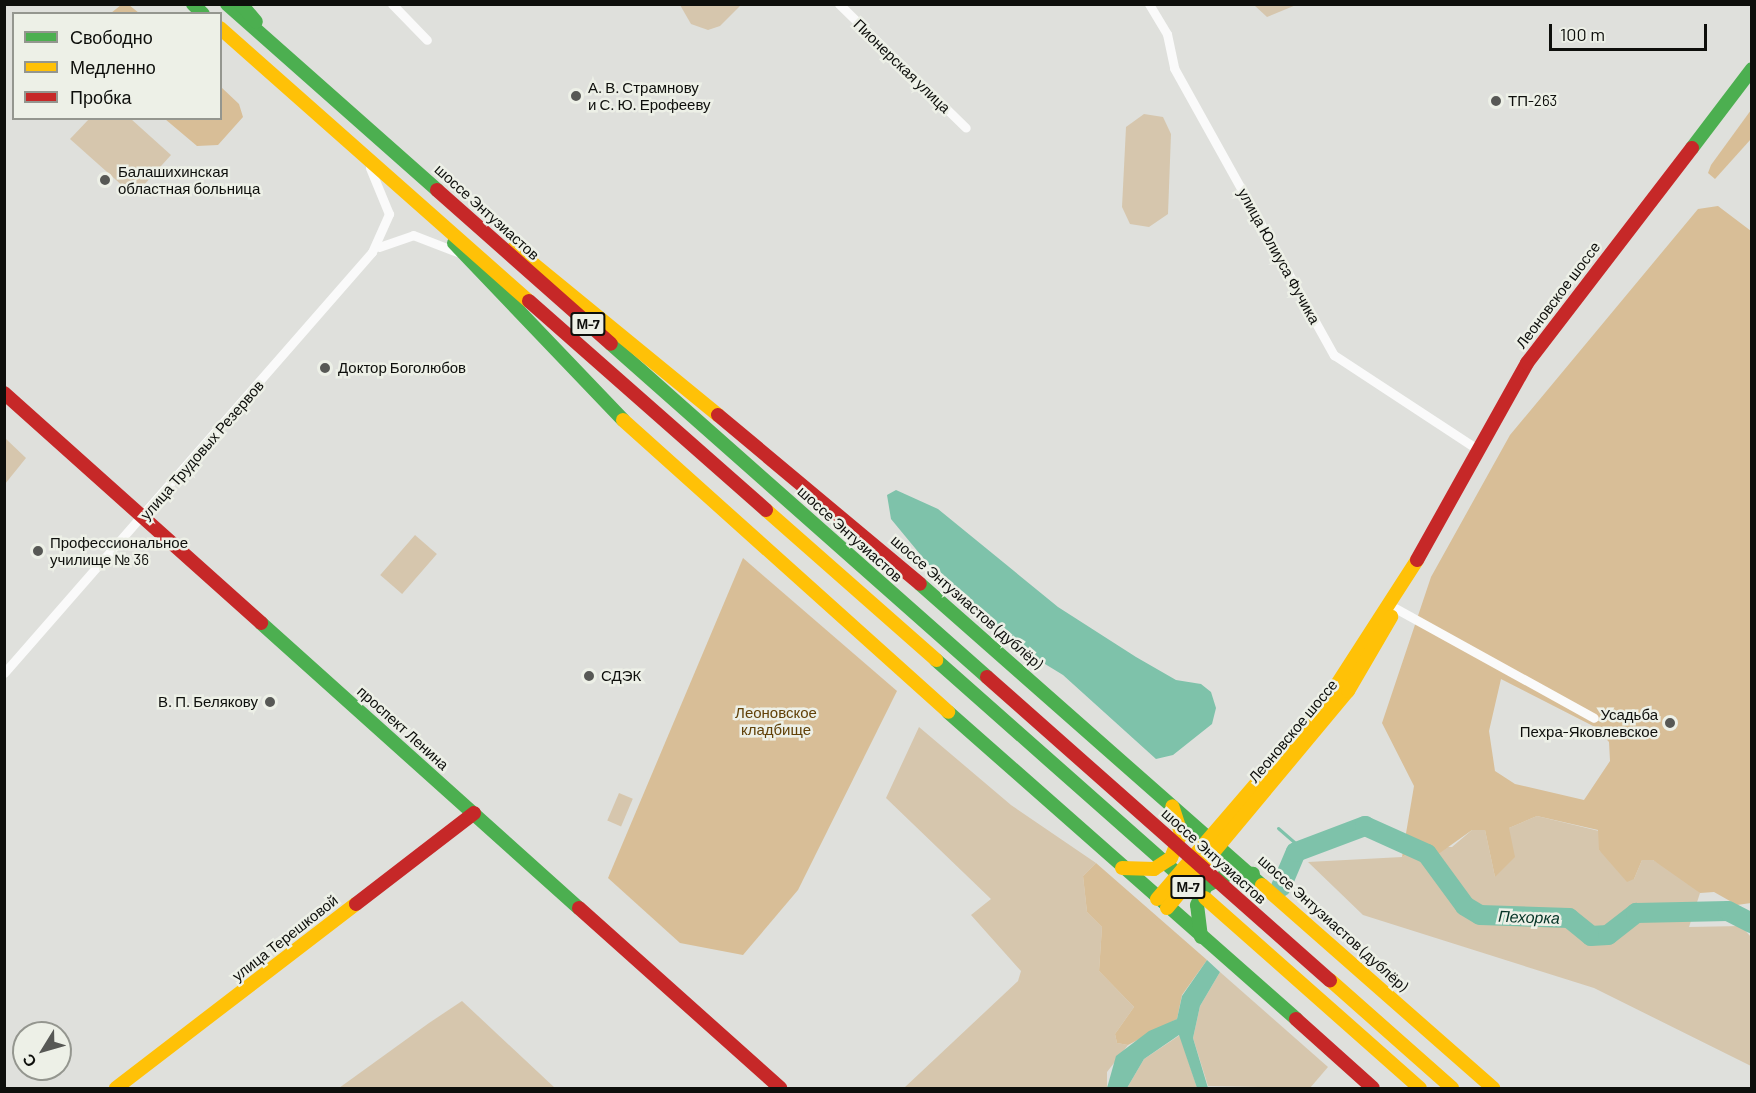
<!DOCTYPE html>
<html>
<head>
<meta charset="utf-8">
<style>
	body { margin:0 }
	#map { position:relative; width:1756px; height:1093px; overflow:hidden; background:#dfe0dc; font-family:Barlow,sans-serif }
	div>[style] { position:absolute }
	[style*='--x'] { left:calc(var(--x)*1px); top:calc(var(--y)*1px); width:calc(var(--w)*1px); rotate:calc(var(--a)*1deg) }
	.green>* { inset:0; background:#d6c6ad; transform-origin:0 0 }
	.forest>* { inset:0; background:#d8be97 }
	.water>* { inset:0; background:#7ec2aa }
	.stream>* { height:3px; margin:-1.5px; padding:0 1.5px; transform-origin:1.5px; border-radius:1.5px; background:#7ec2aa }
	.river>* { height:20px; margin:-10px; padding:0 10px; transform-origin:10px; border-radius:10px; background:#7ec2aa }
	.street>* { height:9px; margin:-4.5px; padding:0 4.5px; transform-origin:4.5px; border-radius:4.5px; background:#fafafa }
	.fast>* { height:14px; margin:-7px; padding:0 7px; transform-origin:7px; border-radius:7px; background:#4caf50 }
	.slow>* { height:14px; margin:-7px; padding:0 7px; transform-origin:7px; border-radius:7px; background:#ffc107 }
	.jam>* { height:14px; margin:-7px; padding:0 7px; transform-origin:7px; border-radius:7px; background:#c62828 }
	.dots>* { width:16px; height:16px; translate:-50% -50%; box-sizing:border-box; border:3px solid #edf0e7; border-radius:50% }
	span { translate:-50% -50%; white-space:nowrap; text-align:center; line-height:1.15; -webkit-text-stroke:5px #edf0e7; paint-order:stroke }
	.shield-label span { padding:2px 4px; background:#edf0e7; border:2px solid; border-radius:4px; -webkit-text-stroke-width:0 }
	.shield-label { font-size:14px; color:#0e0f0c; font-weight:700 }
	.street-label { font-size:15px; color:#0e0f0c }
	.poi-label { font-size:15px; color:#0e0f0c }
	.left { translate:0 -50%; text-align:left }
	.right { translate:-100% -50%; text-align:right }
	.park-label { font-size:15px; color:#614108 }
	.water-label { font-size:16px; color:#033225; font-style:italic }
	.frame { position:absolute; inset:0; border:6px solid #0e0f0c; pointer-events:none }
	.legend { position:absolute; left:12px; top:12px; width:210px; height:108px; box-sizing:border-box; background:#edf0e7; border:2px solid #94968f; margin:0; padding:8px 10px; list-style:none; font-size:18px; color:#0e0f0c }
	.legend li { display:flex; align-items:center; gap:12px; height:30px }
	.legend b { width:30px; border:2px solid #94968f }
	.north { position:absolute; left:12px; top:1021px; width:60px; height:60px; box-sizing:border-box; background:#edf0e7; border:2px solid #94968f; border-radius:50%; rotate:233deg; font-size:16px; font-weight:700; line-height:24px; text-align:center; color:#0e0f0c }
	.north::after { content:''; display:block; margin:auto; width:21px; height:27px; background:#575855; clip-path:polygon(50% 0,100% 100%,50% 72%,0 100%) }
	.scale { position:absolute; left:1549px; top:24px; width:158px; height:27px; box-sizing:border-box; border:3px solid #0e0f0c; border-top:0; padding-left:8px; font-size:18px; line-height:21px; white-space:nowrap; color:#0e0f0c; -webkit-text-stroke:4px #edf0e7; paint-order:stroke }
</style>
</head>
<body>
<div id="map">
	<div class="green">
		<i style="clip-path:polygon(680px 5px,680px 4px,741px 5px,720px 26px,708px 30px,691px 24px)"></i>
		<i style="clip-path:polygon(1254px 5px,1254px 4px,1296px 5px,1267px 17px)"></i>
		<i style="clip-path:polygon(1144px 114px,1163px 117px,1171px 134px,1168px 214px,1149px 227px,1130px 224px,1122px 207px,1126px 127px)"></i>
		<i style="clip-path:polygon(89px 119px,131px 119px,171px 155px,134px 196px,70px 139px)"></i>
		<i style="clip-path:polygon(5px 438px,26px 458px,5px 484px)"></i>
		<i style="left:415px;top:535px;width:29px;height:53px;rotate:41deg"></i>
		<i style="clip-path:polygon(919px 727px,1011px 805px,1096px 863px,1083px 876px,1087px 912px,1102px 927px,1099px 971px,1134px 1007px,1115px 1034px,1117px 1043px,1128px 1045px,1107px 1072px,1107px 1088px,904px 1088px,1018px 981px,1021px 971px,971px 915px,991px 899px,886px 798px)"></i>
		<i style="left:619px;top:793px;width:15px;height:30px;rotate:23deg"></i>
		<i style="clip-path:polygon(1537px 816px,1599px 831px,1599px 850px,1634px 879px,1642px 860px,1653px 860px,1691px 882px,1700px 893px,1689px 927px,1741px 926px,1751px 937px,1751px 1066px,1594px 988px,1363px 915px,1308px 862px,1402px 857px,1421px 847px,1452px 847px,1472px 830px,1485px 830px,1495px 877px,1509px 828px)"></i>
		<i style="clip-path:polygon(1220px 972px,1328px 1067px,1310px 1088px,1208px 1086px,1193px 1038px,1200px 1006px)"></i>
		<i style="clip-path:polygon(462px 1001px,555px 1088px,339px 1088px,429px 1023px)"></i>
		<i style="clip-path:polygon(1180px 1035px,1197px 1088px,1127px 1088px,1144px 1059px)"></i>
	</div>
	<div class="forest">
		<i style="clip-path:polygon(121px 5px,129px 5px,139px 13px,111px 13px)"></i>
		<i style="clip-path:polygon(221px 87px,239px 104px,243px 117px,218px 145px,197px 146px,165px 119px,220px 118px)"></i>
		<i style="clip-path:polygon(1751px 110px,1751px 139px,1715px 179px,1708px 173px,1711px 165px)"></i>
		<i style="clip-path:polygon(evenodd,1718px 206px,1751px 231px,1751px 903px,1737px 905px,1714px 892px,1700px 893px,1653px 860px,1642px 860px,1634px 879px,1627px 882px,1599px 850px,1598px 830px,1537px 816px,1509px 828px,1515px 857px,1495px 877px,1485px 830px,1472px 830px,1437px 855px,1421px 847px,1402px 857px,1414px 786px,1382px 723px,1431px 577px,1510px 435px,1698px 209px,1718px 206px,1501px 679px,1595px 727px,1609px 742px,1610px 761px,1584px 800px,1515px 784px,1495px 771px,1489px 731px,1501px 679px)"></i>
		<i style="clip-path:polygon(743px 558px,897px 691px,798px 890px,743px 955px,680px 943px,608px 878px)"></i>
		<i style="clip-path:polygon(1096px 863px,1207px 960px,1182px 995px,1177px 1019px,1128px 1045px,1117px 1043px,1115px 1034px,1134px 1007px,1099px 971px,1102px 927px,1087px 912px,1083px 876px)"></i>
	</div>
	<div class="water">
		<i style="clip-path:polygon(896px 490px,938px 509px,1058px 607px,1136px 657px,1176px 680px,1201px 684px,1211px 692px,1216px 708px,1212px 724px,1173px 755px,1156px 759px,1063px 675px,1006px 640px,948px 588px,891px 519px,887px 495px)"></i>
		<i style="clip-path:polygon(1207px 960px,1220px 972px,1200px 1006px,1193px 1038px,1208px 1088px,1197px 1088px,1179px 1035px,1144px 1059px,1127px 1088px,1107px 1088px,1116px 1056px,1149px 1031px,1177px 1019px,1182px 996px)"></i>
	</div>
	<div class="stream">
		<i style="--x:1278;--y:828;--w:32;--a:41"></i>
	</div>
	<div class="river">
		<i style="--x:1281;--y:887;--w:38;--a:-67"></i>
		<i style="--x:1296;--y:852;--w:74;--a:-20.6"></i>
		<i style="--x:1365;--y:826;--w:68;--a:24.3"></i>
		<i style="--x:1427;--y:854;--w:64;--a:53.8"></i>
		<i style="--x:1465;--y:906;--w:17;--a:31"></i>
		<i style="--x:1480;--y:915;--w:89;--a:1.9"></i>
		<i style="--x:1569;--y:918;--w:28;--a:39"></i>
		<i style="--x:1591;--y:936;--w:17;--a:-3"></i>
		<i style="--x:1608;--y:935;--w:36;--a:-38"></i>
		<i style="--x:1636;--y:913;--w:92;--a:-1.2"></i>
		<i style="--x:1728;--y:911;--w:27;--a:27"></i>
	</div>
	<div class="street">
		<i style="--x:392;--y:4;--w:50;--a:45.8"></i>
		<i style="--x:839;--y:4;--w:177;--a:44.3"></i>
		<i style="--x:1149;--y:4;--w:35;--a:59"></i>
		<i style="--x:1167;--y:34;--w:35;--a:78"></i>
		<i style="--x:1174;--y:68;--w:329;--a:60.9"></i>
		<i style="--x:1334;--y:355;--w:171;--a:33.3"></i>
		<i style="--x:379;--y:247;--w:36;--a:-19"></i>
		<i style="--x:413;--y:235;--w:47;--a:21.1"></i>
		<i style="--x:1395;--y:608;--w:227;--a:28.9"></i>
		<i style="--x:4;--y:673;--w:559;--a:-48.84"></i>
		<i style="--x:372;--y:252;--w:42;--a:-65.9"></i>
		<i style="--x:389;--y:214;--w:50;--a:-112.4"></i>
	</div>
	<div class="fast">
		<i style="--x:193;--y:4;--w:14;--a:45"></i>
		<i style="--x:227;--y:4;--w:281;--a:41.5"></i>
		<i style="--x:241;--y:4;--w:23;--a:50"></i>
		<i style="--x:1692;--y:148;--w:99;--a:-52.8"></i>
		<i style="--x:454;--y:243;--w:245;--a:46.3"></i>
		<i style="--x:611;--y:344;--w:502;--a:41.53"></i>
		<i style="--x:920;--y:584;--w:456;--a:41.4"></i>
		<i style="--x:261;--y:623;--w:427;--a:41.9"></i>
		<i style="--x:936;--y:660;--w:359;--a:41.5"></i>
		<i style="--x:948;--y:712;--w:464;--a:41.4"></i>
		<i style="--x:1201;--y:937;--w:32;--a:-97"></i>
		<i style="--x:1197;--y:905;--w:21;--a:-65"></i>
		<i style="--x:1206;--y:886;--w:27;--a:-28"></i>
		<i style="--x:1230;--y:873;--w:23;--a:2"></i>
	</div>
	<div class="slow">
		<i style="--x:220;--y:28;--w:412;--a:41.5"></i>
		<i style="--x:514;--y:248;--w:264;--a:39.3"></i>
		<i style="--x:623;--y:420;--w:437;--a:41.9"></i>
		<i style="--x:766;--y:510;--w:227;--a:41.4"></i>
		<i style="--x:1122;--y:868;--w:32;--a:2"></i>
		<i style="--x:1154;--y:869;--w:20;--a:-33"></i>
		<i style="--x:1171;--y:858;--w:27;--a:-68"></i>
		<i style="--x:1181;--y:833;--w:28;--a:-108"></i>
		<i style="--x:1262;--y:885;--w:308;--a:41.3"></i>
		<i style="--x:1205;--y:898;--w:287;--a:41.5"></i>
		<i style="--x:1157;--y:899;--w:255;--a:-49.3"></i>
		<i style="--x:1323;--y:706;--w:174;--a:-57.2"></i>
		<i style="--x:1167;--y:908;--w:283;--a:-50.2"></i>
		<i style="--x:1348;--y:691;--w:86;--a:-59.8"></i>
		<i style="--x:1330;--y:980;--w:163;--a:41.5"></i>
		<i style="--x:116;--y:1088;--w:302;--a:-37.5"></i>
	</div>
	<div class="jam">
		<i style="--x:437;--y:190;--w:232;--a:41.5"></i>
		<i style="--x:529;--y:301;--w:316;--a:41.4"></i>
		<i style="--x:4;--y:393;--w:345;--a:41.8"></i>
		<i style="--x:718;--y:415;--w:263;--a:39.9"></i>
		<i style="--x:1417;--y:560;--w:226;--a:-60.8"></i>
		<i style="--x:1527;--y:363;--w:271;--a:-52.5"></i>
		<i style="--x:987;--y:677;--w:458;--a:41.5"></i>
		<i style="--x:356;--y:904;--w:149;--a:-37.6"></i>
		<i style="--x:579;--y:908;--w:270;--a:41.8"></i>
		<i style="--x:1296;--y:1019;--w:103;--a:41.9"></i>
	</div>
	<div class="dots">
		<i style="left:576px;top:96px;background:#575855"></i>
		<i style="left:1496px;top:101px;background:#575855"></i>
		<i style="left:105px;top:180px;background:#575855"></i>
		<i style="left:325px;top:368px;background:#575855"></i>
		<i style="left:38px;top:551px;background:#575855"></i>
		<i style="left:589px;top:676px;background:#575855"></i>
		<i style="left:270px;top:702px;background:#575855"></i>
		<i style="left:1670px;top:723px;background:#575855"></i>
	</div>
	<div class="shield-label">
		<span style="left:588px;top:324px">М-7</span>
		<span style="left:1188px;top:887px">М-7</span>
	</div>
	<div class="street-label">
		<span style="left:902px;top:66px;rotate:44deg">Пионерская улица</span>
		<span style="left:487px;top:212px;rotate:42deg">шоссе Энтузиастов</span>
		<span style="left:1279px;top:256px;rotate:61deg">улица Юлиуса Фучика</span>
		<span style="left:1558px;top:295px;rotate:-53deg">Леоновское шоссе</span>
		<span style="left:202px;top:450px;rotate:-49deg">улица Трудовых Резервов</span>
		<span style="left:850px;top:534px;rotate:42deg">шоссе Энтузиастов</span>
		<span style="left:967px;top:602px;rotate:41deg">шоссе Энтузиастов (дублёр)</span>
		<span style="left:403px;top:728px;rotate:42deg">проспект Ленина</span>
		<span style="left:1293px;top:731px;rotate:-50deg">Леоновское шоссе</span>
		<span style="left:1214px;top:856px;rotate:42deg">шоссе Энтузиастов</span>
		<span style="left:1333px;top:923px;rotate:42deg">шоссе Энтузиастов (дублёр)</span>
		<span style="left:285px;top:938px;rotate:-38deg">улица Терешковой</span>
	</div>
	<div class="poi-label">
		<span class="left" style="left:588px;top:96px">А. В. Страмнову<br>и С. Ю. Ерофееву</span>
		<span class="left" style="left:1508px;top:101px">ТП-263</span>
		<span class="left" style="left:118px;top:180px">Балашихинская<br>областная больница</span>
		<span class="left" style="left:338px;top:368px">Доктор Боголюбов</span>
		<span class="left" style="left:50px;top:551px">Профессиональное<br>училище № 36</span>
		<span class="left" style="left:601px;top:676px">СДЭК</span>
		<span class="right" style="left:258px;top:702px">В. П. Белякову</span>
		<span class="right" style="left:1658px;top:723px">Усадьба<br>Пехра-Яковлевское</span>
	</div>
	<div class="park-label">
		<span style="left:776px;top:721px">Леоновское<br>кладбище</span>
	</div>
	<div class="water-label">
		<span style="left:1529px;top:917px;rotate:2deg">Пехорка</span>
	</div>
	<div class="frame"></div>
	<ul class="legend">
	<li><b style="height:8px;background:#4caf50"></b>Свободно</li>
	<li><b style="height:8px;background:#ffc107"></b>Медленно</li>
	<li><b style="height:8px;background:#c62828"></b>Пробка</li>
	</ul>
	<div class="north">С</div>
	<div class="scale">100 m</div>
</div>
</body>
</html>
